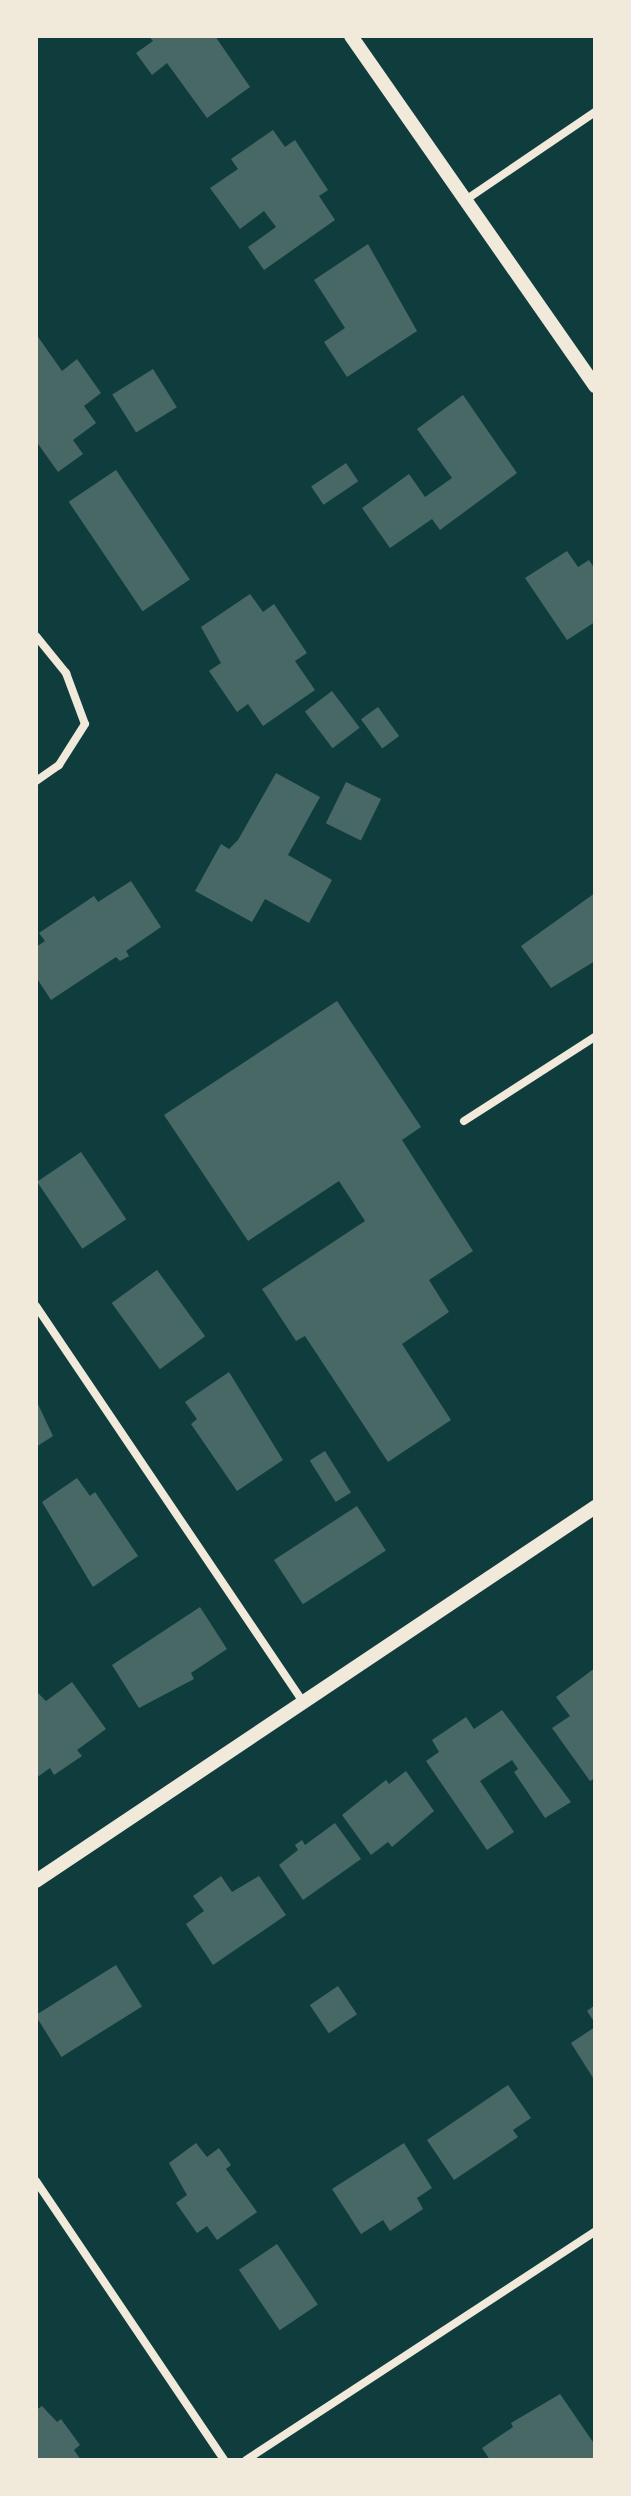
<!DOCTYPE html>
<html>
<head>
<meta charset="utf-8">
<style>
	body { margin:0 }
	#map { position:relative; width:631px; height:2496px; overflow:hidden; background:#0f3d3e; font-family:"DM Sans",sans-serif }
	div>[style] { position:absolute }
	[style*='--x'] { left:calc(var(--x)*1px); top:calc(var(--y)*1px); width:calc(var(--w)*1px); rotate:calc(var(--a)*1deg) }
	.building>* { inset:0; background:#486865; transform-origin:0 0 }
	.minor>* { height:8px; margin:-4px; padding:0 4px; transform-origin:4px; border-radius:4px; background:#f1e9da }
	.tertiary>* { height:14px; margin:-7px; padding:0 7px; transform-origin:7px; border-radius:7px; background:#f1e9da }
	span { translate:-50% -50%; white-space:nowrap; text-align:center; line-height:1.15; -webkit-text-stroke:6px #f1e9da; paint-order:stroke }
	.frame { position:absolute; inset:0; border:38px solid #f1e9da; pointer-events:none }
</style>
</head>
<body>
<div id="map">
	<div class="building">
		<i style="clip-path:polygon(149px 36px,215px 36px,250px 87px,207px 118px,167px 63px,152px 75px,136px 53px,153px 41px)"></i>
		<i style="clip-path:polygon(273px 130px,285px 147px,295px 140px,328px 190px,319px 196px,335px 220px,264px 270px,248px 247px,276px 227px,264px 211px,240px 229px,210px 188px,238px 169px,231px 159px)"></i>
		<i style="clip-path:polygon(368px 244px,417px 331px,347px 377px,324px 342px,345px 328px,314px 280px)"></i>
		<i style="clip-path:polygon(36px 334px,62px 371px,77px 359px,101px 393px,84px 406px,96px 423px,73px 440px,83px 454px,58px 472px,36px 441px)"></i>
		<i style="left:153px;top:369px;width:45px;height:48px;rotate:58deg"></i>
		<i style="clip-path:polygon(463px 395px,517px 473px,440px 530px,432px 519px,390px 548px,362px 508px,409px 474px,425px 497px,452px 478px,417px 429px)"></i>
		<i style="left:346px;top:463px;width:22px;height:42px;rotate:56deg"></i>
		<i style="left:116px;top:470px;width:132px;height:57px;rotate:56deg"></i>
		<i style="clip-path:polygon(567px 551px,578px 567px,589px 560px,595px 569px,595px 622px,567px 640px,525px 578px)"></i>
		<i style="clip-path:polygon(250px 594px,263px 612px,274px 604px,307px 653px,295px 661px,315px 690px,263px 726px,248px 704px,237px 712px,209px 671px,221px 663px,201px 627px)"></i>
		<i style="left:332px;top:691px;width:46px;height:34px;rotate:53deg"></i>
		<i style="left:378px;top:707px;width:36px;height:21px;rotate:54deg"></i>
		<i style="clip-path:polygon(276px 773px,320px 797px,288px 855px,332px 880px,309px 923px,265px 899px,252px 922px,195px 891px,221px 844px,229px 849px,238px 840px)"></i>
		<i style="left:346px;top:782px;width:39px;height:46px;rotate:26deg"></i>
		<i style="clip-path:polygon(131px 881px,161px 927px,126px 951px,129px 956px,120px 961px,116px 957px,51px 1000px,36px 977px,36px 947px,45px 941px,39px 933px,94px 896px,98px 902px)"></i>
		<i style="clip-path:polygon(595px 893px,595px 961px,551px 988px,521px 946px)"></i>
		<i style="clip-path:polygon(337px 1001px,421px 1127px,402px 1140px,473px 1251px,429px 1280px,449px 1312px,402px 1344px,451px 1420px,388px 1462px,305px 1336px,296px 1341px,262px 1289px,365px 1221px,339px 1181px,248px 1241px,164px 1115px)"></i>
		<i style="left:81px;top:1152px;width:81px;height:53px;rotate:56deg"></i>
		<i style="left:157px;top:1270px;width:82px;height:56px;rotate:54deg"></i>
		<i style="clip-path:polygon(229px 1372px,283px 1460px,237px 1491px,191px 1424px,197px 1419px,185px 1402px)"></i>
		<i style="clip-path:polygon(36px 1400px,53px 1436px,36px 1447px)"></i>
		<i style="left:325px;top:1451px;width:49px;height:18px;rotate:58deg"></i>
		<i style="clip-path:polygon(77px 1478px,90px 1496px,95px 1492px,138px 1556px,93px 1587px,42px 1502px)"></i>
		<i style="left:357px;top:1506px;width:53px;height:99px;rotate:57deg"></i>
		<i style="clip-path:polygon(200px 1607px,227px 1649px,191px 1673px,194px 1679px,139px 1708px,112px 1665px)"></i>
		<i style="clip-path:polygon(595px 1668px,595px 1778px,590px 1781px,552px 1728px,570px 1716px,556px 1697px)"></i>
		<i style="clip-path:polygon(72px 1682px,106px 1729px,77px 1750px,82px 1756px,54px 1775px,50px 1768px,36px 1778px,36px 1691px,46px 1701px)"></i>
		<i style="clip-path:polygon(502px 1710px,571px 1802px,545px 1818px,514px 1772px,518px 1769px,512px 1760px,480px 1781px,514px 1832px,487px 1850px,426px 1761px,439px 1752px,432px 1740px,466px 1717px,474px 1729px)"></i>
		<i style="clip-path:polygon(406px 1771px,434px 1811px,392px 1847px,388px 1842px,371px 1855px,342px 1815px,386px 1780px,389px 1784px)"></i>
		<i style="clip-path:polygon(335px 1823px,361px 1859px,303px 1900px,279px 1865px,298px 1850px,295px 1845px,302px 1840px,305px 1845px)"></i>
		<i style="clip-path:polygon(221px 1876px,232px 1892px,259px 1876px,286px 1915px,213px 1965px,186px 1924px,204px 1911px,193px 1896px)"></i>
		<i style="left:116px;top:1965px;width:49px;height:95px;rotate:58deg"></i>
		<i style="left:338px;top:1986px;width:34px;height:34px;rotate:56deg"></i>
		<i style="clip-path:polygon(595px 2005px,595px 2023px,587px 2011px)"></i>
		<i style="clip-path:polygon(595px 2027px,595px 2081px,571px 2043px)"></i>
		<i style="clip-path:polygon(508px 2085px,531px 2118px,513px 2130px,518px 2137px,454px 2180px,427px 2140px)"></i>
		<i style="clip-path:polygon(196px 2143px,207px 2157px,219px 2148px,231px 2165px,226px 2169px,257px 2212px,217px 2240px,207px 2226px,197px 2233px,176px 2203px,187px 2195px,169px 2163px)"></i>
		<i style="clip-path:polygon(404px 2143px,432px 2188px,417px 2198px,423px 2209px,390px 2231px,383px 2220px,361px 2234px,332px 2189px)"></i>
		<i style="left:277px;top:2244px;width:73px;height:46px;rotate:56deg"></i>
		<i style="clip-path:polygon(560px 2394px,595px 2445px,595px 2460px,490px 2460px,482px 2448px,513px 2427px,511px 2423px)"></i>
		<i style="clip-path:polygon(42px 2406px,57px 2422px,61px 2419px,80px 2445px,74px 2450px,81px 2460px,36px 2460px,36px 2410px)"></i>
	</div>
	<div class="minor">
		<i style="--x:467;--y:199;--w:155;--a:-34.2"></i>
		<i style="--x:36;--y:636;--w:48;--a:51"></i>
		<i style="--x:66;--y:673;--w:54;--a:69.6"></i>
		<i style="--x:85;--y:724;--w:49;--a:122.4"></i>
		<i style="--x:59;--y:765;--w:28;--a:145"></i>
		<i style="--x:464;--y:1121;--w:156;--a:-32.7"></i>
		<i style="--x:36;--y:1306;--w:476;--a:56"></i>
		<i style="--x:36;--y:2181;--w:336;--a:56"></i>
		<i style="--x:246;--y:2460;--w:417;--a:-33.2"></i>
	</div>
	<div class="tertiary">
		<i style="--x:351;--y:36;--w:427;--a:55.1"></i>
		<i style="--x:36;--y:1881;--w:673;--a:-33.78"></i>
	</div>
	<div class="frame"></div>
</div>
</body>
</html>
